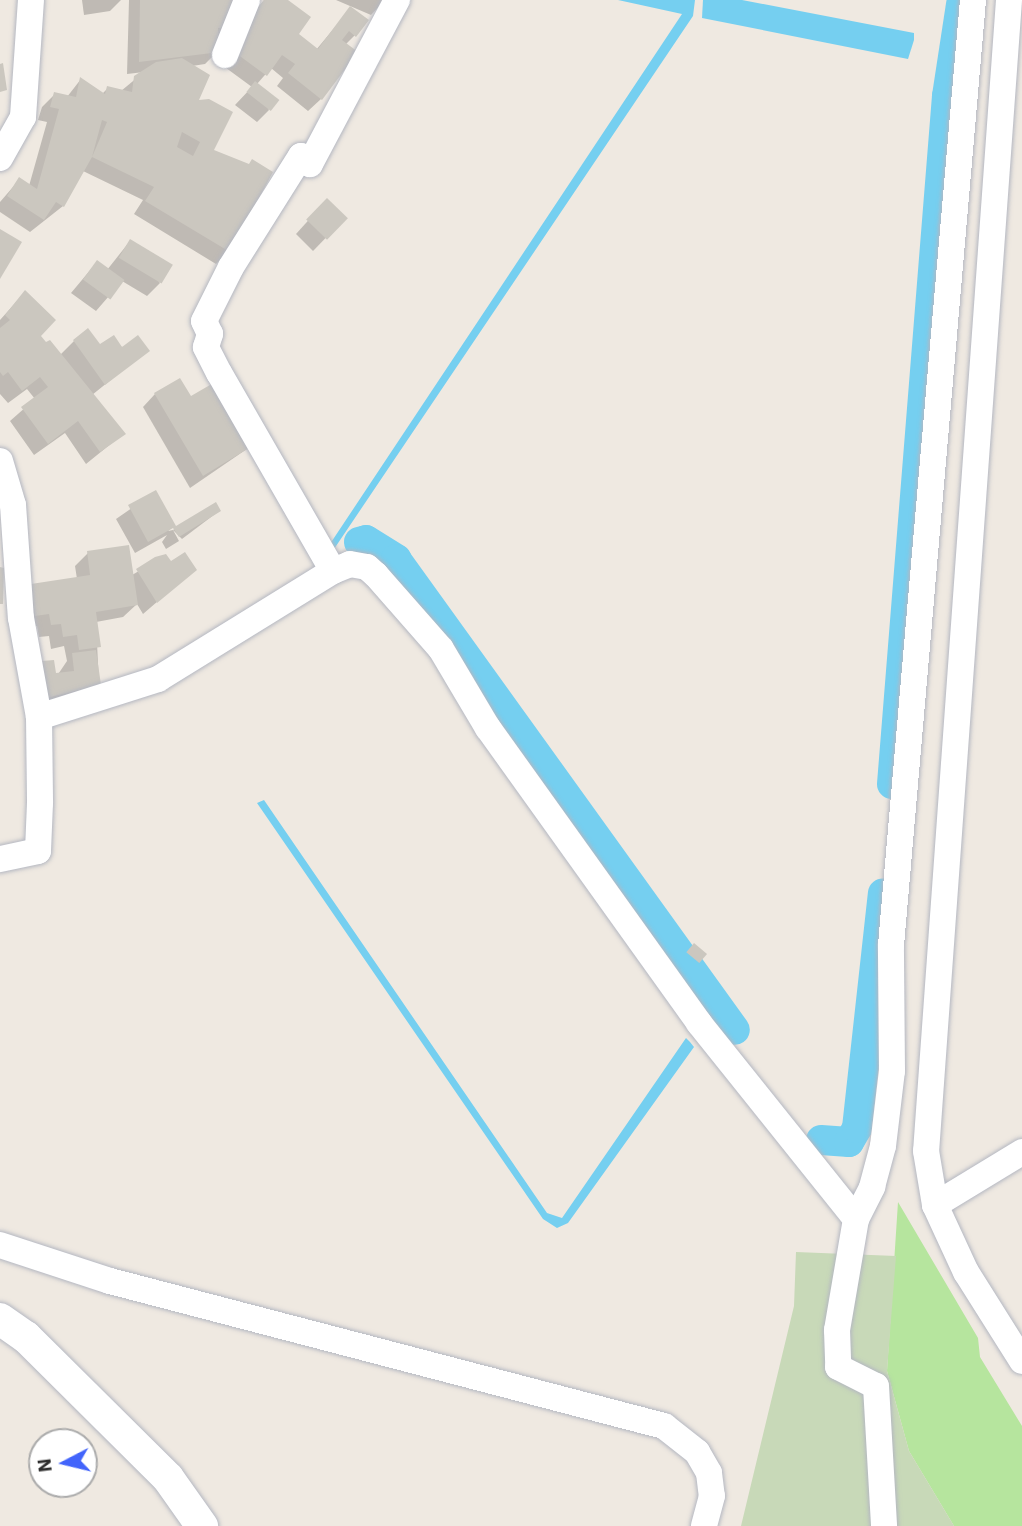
<!DOCTYPE html>
<html>
<head>
<meta charset="utf-8">
<style>
	body { margin:0 }
	#map { position:relative; width:1022px; height:1526px; overflow:hidden; background:#efe9e1; font-family:"IBM Plex Sans",sans-serif }
	div>[style] { position:absolute }
	[style*='--x'] { left:calc(var(--x)*1px); top:calc(var(--y)*1px); width:calc(var(--w)*1px); rotate:calc(var(--a)*1deg) }
	.green>* { inset:0; background:#b6e59e }
	.cemetery>* { inset:0; background:#c8d9b8 }
	.water>* { inset:0; background:#75cff0 }
	.shadow>* { inset:0; background:#0003; transform-origin:0 0 }
	.canal>* { height:30px; margin:-15px; padding:0 15px; transform-origin:15px; border-radius:15px; background:#75cff0 }
	.building>* { inset:0; background:#cbc7bf; transform-origin:0 0 }
	.roads { filter:drop-shadow(0 0 2px #b4b7c1) drop-shadow(0 0 2px #b4b7c1) }
	.minor>* { height:26px; margin:-13px; padding:0 13px; transform-origin:13px; border-radius:13px; background:#fff }
	.tertiary>* { height:32px; margin:-16px; padding:0 16px; transform-origin:16px; border-radius:16px; background:#fff }
	span { translate:-50% -50%; white-space:nowrap; text-align:center; line-height:1.15; -webkit-text-stroke:5px #fff; paint-order:stroke }
	.north { position:absolute; left:28px; top:1428px; width:70px; height:70px; box-sizing:border-box; background:#fff; border:2px solid #ababab; border-radius:50%; rotate:263deg; font-size:19px; font-weight:700; line-height:28px; text-align:center; color:#2e2e2e }
	.north::after { content:''; display:block; margin:auto; width:24px; height:32px; background:#4264fb; clip-path:polygon(50% 0,100% 100%,50% 72%,0 100%) }
</style>
</head>
<body>
<div id="map">
	<div class="green">
		<i style="clip-path:polygon(898px 1202px,978px 1338px,980px 1357px,1022px 1426px,1022px 1526px,954px 1526px,909px 1451px,887px 1371px)"></i>
	</div>
	<div class="cemetery">
		<i style="clip-path:polygon(796px 1252px,896px 1256px,887px 1371px,909px 1451px,954px 1526px,741px 1526px,794px 1306px)"></i>
	</div>
	<div class="water">
		<i style="clip-path:polygon(618px 0,695px 0,693px 16px,330px 555px,326px 550px,682px 14px)"></i>
		<i style="clip-path:polygon(703px 0,742px 0,914px 33px,914px 40px,908px 59px,702px 18px)"></i>
		<i style="clip-path:polygon(264px 800px,547px 1213px,562px 1218px,686px 1038px,690px 1042px,694px 1047px,568px 1223px,557px 1228px,543px 1219px,257px 803px)"></i>
	</div>
	<div class="shadow">
		<i style="clip-path:polygon(82px 0,121px 0,110px 11px,84px 15px)"></i>
		<i style="clip-path:polygon(129px 0,239px 0,218px 51px,205px 64px,192px 66px,229px 251px,216px 264px,134px 214px,143px 200px,83px 171px,63px 206px,30px 232px,0 212px,0 202px,19px 180px,29px 186px,47px 122px,38px 120px,42px 107px,55px 94px,67px 97px,81px 79px,102px 94px,108px 88px,121px 91px,144px 72px,127px 74px)"></i>
		<i style="clip-path:polygon(264px 0,285px 0,296px 34px,316px 50px,350px 9px,355px 35px,345px 45px,321px 99px,308px 111px,277px 86px,283px 78px,271px 68px,257px 84px,269px 110px,257px 122px,235px 105px,252px 87px,222px 65px,228px 45px)"></i>
		<i style="clip-path:polygon(336px 0,385px 0,371px 15px)"></i>
		<i style="clip-path:polygon(315px 213px,345px 218px,313px 251px,296px 234px)"></i>
		<i style="clip-path:polygon(130px 241px,160px 283px,147px 296px,122px 281px,96px 311px,71px 293px,97px 262px,107px 270px)"></i>
		<i style="clip-path:polygon(25px 292px,38px 336px,60px 355px,74px 341px,148px 350px,92px 395px,123px 434px,86px 464px,65px 433px,34px 455px,10px 421px,35px 399px,27px 389px,8px 403px,0 394px,0 320px)"></i>
		<i style="clip-path:polygon(155px 394px,191px 399px,257px 442px,190px 488px,143px 407px)"></i>
		<i style="clip-path:polygon(155px 492px,174px 526px,168px 531px,173px 530px,179px 541px,166px 549px,162px 542px,167px 535px,135px 553px,116px 519px)"></i>
		<i style="clip-path:polygon(215px 505px,219px 511px,182px 539px,173px 530px)"></i>
		<i style="clip-path:polygon(88px 553px,132px 575px,165px 556px,171px 564px,194px 570px,143px 614px,137px 604px,123px 617px,96px 622px,99px 684px,34px 710px,67px 661px,64px 646px,51px 649px,49px 636px,39px 637px,37px 626px,23px 628px,19px 598px,77px 579px,75px 566px)"></i>
		<i style="left:694px;top:945px;width:13px;height:19px;rotate:42deg"></i>
	</div>
	<div class="canal">
		<i style="--x:359;--y:542;--w:7;--a:-16"></i>
		<i style="--x:366;--y:540;--w:36;--a:32"></i>
		<i style="--x:396;--y:559;--w:580;--a:54.26"></i>
		<i style="--x:892;--y:784;--w:690;--a:-85.43"></i>
		<i style="--x:947;--y:96;--w:93;--a:-81.3"></i>
		<i style="--x:821;--y:1140;--w:28;--a:4"></i>
		<i style="--x:849;--y:1142;--w:16;--a:-60"></i>
		<i style="--x:857;--y:1128;--w:236;--a:-83.7"></i>
	</div>
	<div class="building">
		<i style="clip-path:polygon(140px 0,242px 0,229px 28px,218px 28px,220px 52px,139px 62px)"></i>
		<i style="clip-path:polygon(264px 0,288px 0,311px 17px,299px 34px,318px 49px,350px 6px,369px 20px,356px 37px,349px 31px,342px 40px,358px 52px,322px 100px,288px 73px,295px 64px,282px 55px,267px 76px,233px 51px,240px 32px)"></i>
		<i style="clip-path:polygon(evenodd,182px 58px,210px 75px,199px 100px,209px 99px,233px 112px,214px 150px,249px 164px,252px 159px,273px 172px,230px 252px,145px 201px,154px 187px,92px 157px,64px 207px,56px 202px,44px 220px,7px 196px,19px 177px,37px 189px,59px 109px,50px 107px,54px 92px,76px 97px,80px 77px,105px 94px,107px 86px,132px 92px,134px 76px,156px 62px,182px 58px,102px 120px,107px 122px,92px 157px,102px 120px,182px 58px,182px 132px,200px 142px,193px 156px,177px 147px,182px 132px)"></i>
		<i style="clip-path:polygon(3px 63px,7px 90px,0 92px,0 64px)"></i>
		<i style="left:255px;top:81px;width:31px;height:14px;rotate:38deg"></i>
		<i style="left:327px;top:198px;width:29px;height:30px;rotate:44deg"></i>
		<i style="clip-path:polygon(0 229px,22px 242px,0 279px)"></i>
		<i style="left:130px;top:239px;width:50px;height:22px;rotate:31deg"></i>
		<i style="left:97px;top:260px;width:34px;height:24px;rotate:36deg"></i>
		<i style="clip-path:polygon(25px 290px,56px 320px,41px 336px,46px 342px,50px 340px,126px 434px,100px 452px,78px 421px,48px 444px,21px 407px,48px 387px,40px 377px,22px 391px,8px 372px,3px 376px,0 372px,0 328px,10px 320px,5px 315px)"></i>
		<i style="clip-path:polygon(88px 328px,100px 344px,114px 335px,122px 347px,138px 335px,150px 351px,105px 385px,73px 340px)"></i>
		<i style="clip-path:polygon(180px 378px,191px 396px,222px 378px,259px 442px,203px 476px,154px 393px)"></i>
		<i style="clip-path:polygon(156px 490px,176px 526px,216px 502px,221px 511px,179px 537px,173px 528px,148px 542px,128px 505px)"></i>
		<i style="clip-path:polygon(129px 545px,138px 605px,96px 612px,101px 647px,79px 650px,77px 635px,63px 637px,61px 624px,51px 625px,49px 614px,35px 616px,31px 584px,90px 575px,87px 551px)"></i>
		<i style="clip-path:polygon(185px 552px,197px 570px,157px 603px,136px 569px,155px 557px,166px 554px,171px 561px)"></i>
		<i style="clip-path:polygon(0 567px,4px 568px,3px 604px,0 604px)"></i>
		<i style="clip-path:polygon(96px 650px,101px 685px,46px 698px,42px 661px,54px 660px,56px 673px,74px 671px,72px 653px)"></i>
		<i style="left:694px;top:943px;width:17px;height:12px;rotate:40deg"></i>
	</div>
	<div class="roads">
		<div class="minor">
			<i style="--x:1009;--y:0;--w:1154;--a:94.12"></i>
			<i style="--x:926;--y:1151;--w:55;--a:80.5"></i>
			<i style="--x:935;--y:1205;--w:74;--a:65.2"></i>
			<i style="--x:966;--y:1272;--w:105;--a:57.8"></i>
			<i style="--x:225;--y:55;--w:59;--a:-68.2"></i>
			<i style="--x:0;--y:158;--w:47;--a:-60.7"></i>
			<i style="--x:23;--y:117;--w:117;--a:-86.1"></i>
			<i style="--x:0;--y:461;--w:46;--a:73.5"></i>
			<i style="--x:13;--y:505;--w:113;--a:86"></i>
			<i style="--x:21;--y:618;--w:101;--a:79.7"></i>
			<i style="--x:39;--y:717;--w:86;--a:89.3"></i>
			<i style="--x:40;--y:803;--w:48;--a:92.4"></i>
			<i style="--x:38;--y:851;--w:39;--a:168"></i>
			<i style="--x:333;--y:571;--w:228;--a:-119.9"></i>
			<i style="--x:219;--y:373;--w:29;--a:-117"></i>
			<i style="--x:206;--y:347;--w:14;--a:-73"></i>
			<i style="--x:210;--y:334;--w:14;--a:-115"></i>
			<i style="--x:204;--y:321;--w:60;--a:-63.4"></i>
			<i style="--x:231;--y:267;--w:131;--a:-57.8"></i>
			<i style="--x:301;--y:156;--w:12;--a:42"></i>
			<i style="--x:310;--y:164;--w:186;--a:-62.1"></i>
			<i style="--x:39;--y:717;--w:125;--a:-17.7"></i>
			<i style="--x:158;--y:679;--w:206;--a:-31.7"></i>
			<i style="--x:333;--y:571;--w:18;--a:-22"></i>
			<i style="--x:350;--y:564;--w:17;--a:10"></i>
			<i style="--x:367;--y:567;--w:12;--a:42"></i>
			<i style="--x:376;--y:575;--w:98;--a:48.7"></i>
			<i style="--x:441;--y:649;--w:92;--a:59.3"></i>
			<i style="--x:488;--y:728;--w:363;--a:54.4"></i>
			<i style="--x:699;--y:1023;--w:251;--a:51.3"></i>
			<i style="--x:856;--y:1219;--w:113;--a:99.7"></i>
			<i style="--x:837;--y:1330;--w:37;--a:88"></i>
			<i style="--x:838;--y:1367;--w:42;--a:26.6"></i>
			<i style="--x:876;--y:1386;--w:140;--a:86.7"></i>
			<i style="--x:935;--y:1205;--w:102;--a:-31.3"></i>
			<i style="--x:856;--y:1219;--w:36;--a:-63"></i>
			<i style="--x:872;--y:1187;--w:42;--a:-75"></i>
			<i style="--x:883;--y:1146;--w:76;--a:-83.2"></i>
			<i style="--x:892;--y:1071;--w:126;--a:-90.5"></i>
			<i style="--x:891;--y:945;--w:949;--a:-85.04"></i>
			<i style="--x:0;--y:1245;--w:116;--a:18.1"></i>
			<i style="--x:110;--y:1281;--w:573;--a:14.67"></i>
			<i style="--x:664;--y:1426;--w:42;--a:38.2"></i>
			<i style="--x:697;--y:1452;--w:24;--a:60"></i>
			<i style="--x:709;--y:1473;--w:23;--a:83"></i>
			<i style="--x:712;--y:1496;--w:31;--a:105"></i>
		</div>
		<div class="tertiary">
			<i style="--x:0;--y:1319;--w:32;--a:35"></i>
			<i style="--x:26;--y:1337;--w:200;--a:44.8"></i>
			<i style="--x:168;--y:1478;--w:59;--a:54.7"></i>
		</div>
	</div>
	<div class="north">N</div>
</div>
</body>
</html>
